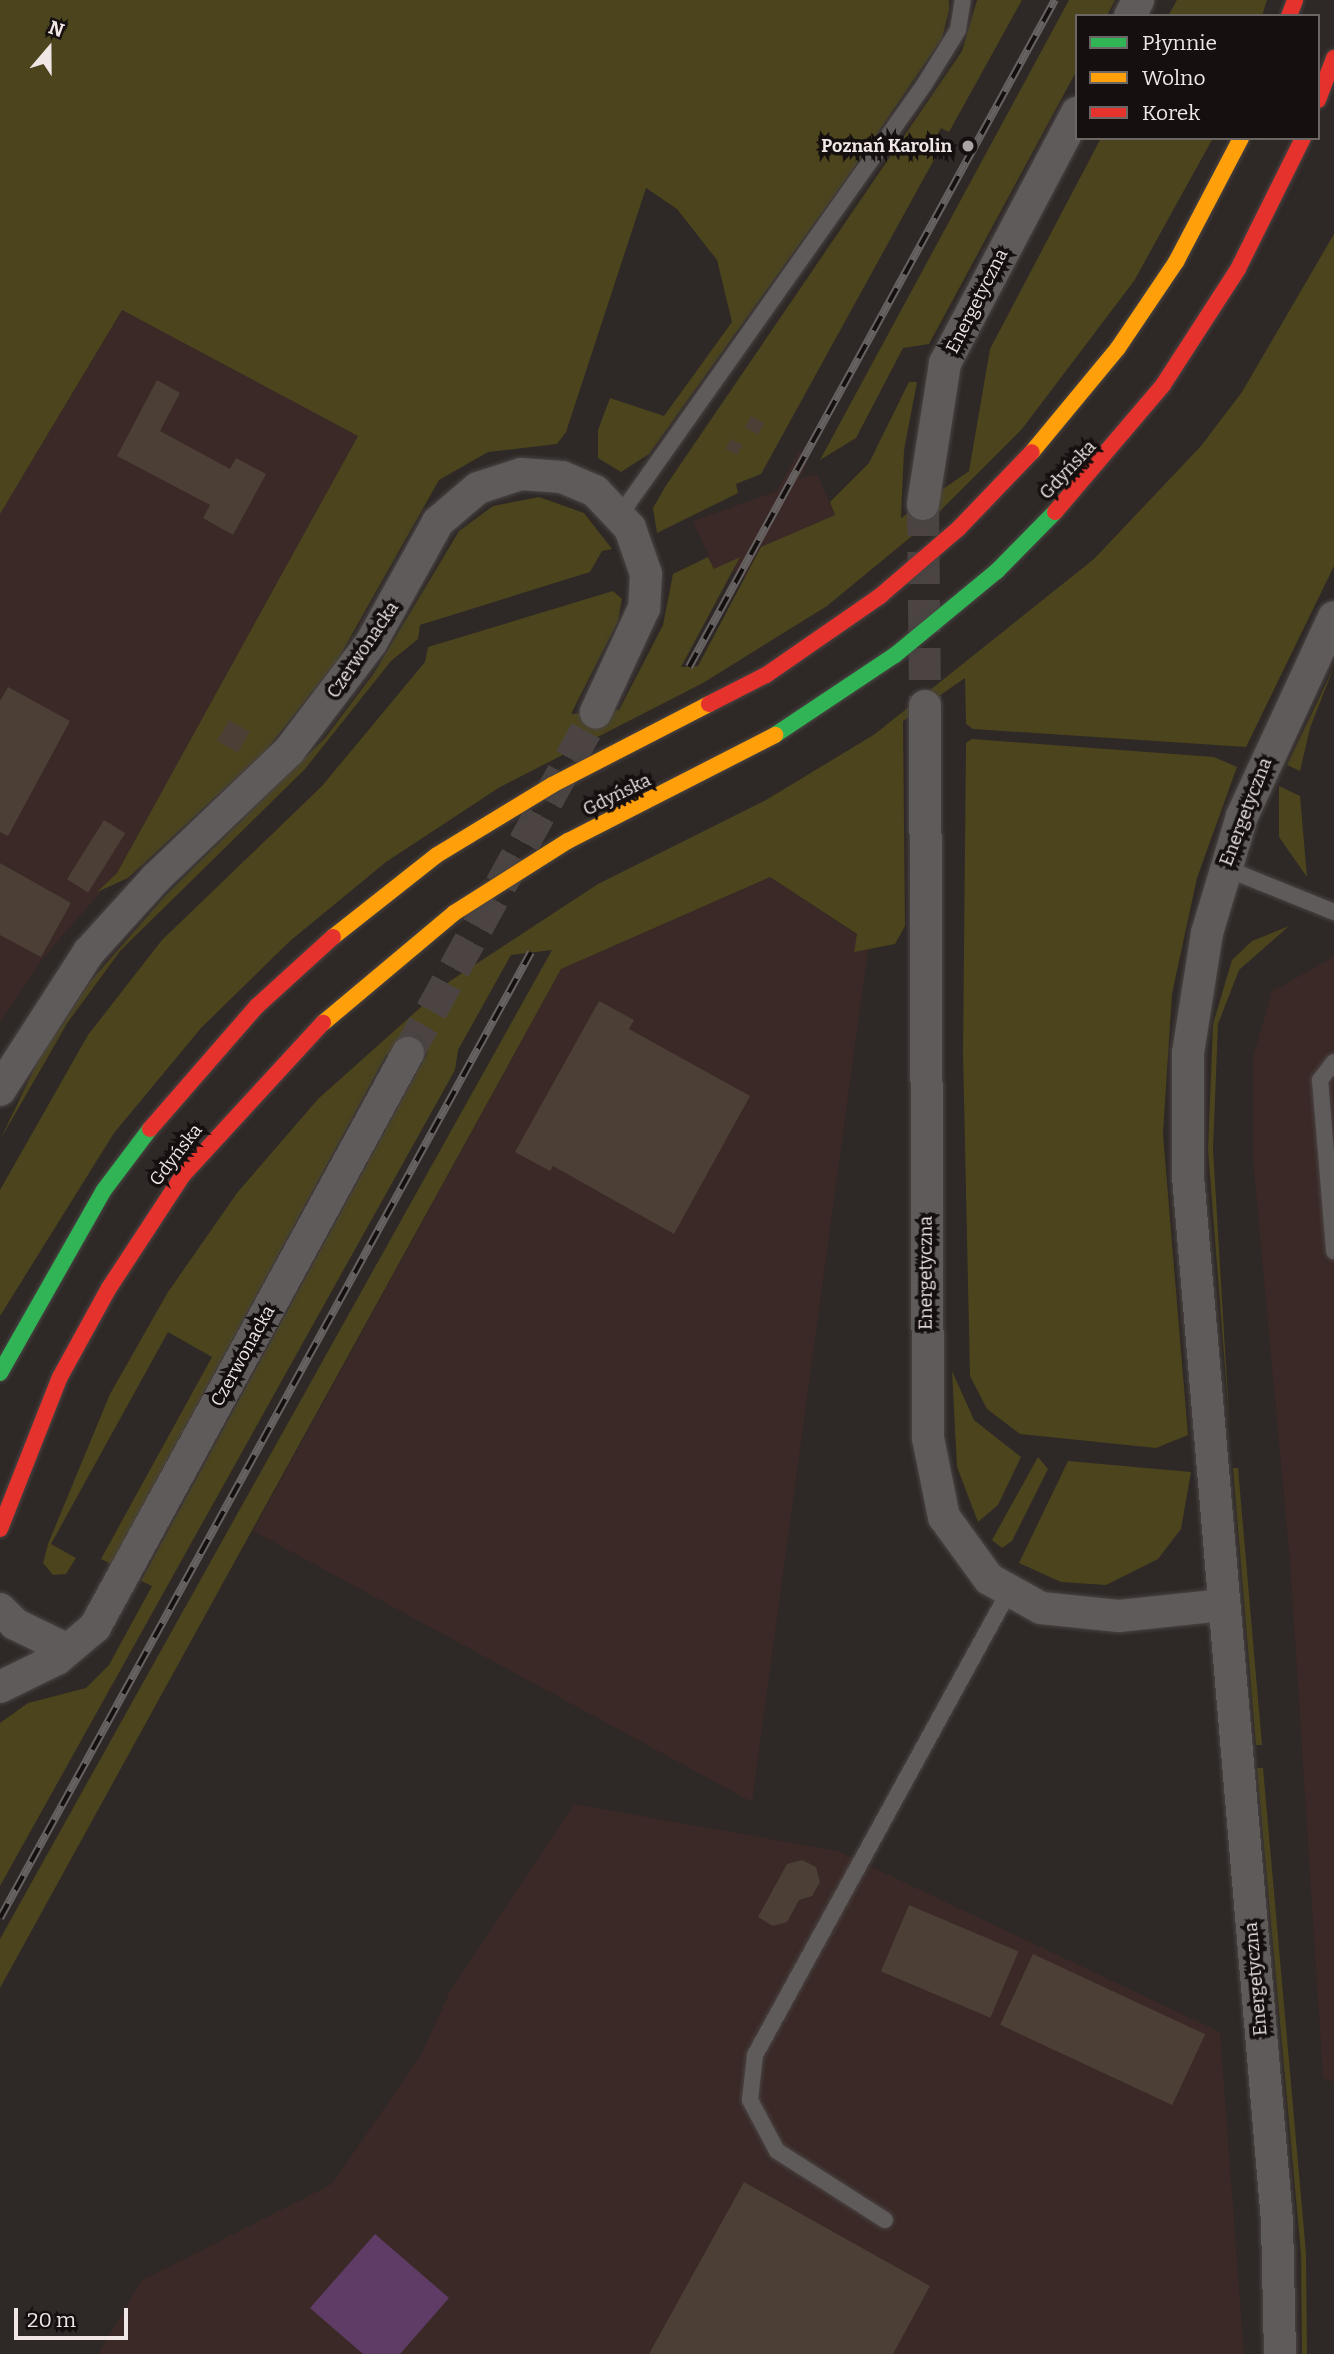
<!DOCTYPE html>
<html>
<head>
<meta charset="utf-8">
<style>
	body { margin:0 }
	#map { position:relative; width:1334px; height:2354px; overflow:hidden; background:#2e2826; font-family:Bitter,serif }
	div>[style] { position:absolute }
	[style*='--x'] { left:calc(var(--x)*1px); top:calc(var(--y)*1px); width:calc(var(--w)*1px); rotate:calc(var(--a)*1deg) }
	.built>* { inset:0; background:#3a2926 }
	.green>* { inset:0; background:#4b441d }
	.water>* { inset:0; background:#5e3c66 }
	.building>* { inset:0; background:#4c4036; transform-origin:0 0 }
	.street-tunnel>* { height:32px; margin-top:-16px; transform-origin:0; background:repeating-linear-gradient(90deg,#4b4443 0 32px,transparent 0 48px) }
	.roads { filter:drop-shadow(0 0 2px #494443) drop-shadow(0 0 2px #494443) }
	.lane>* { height:16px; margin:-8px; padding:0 8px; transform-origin:8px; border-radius:8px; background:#605b5b }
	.street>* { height:32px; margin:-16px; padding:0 16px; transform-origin:16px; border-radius:16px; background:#605b5b }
	.fast>* { height:16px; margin:-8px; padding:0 8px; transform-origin:8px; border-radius:8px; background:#30b455 }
	.slow>* { height:16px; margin:-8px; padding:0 8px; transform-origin:8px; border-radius:8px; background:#ff9f0a }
	.jam>* { height:16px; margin:-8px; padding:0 8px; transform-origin:8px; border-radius:8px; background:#e5322d }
	.rail>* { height:8px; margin-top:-4px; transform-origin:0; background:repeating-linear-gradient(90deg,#15100f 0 16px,#676262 0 32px); box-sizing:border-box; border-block:2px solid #676262 }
	.dots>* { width:19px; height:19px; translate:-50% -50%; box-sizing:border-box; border:4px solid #15100f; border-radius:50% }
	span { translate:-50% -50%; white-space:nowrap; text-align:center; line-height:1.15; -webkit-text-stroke:7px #15100f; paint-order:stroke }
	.poi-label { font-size:18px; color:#efe6e5; font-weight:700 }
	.right { translate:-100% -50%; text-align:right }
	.street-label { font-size:18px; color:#efe6e5 }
	.legend { position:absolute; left:1075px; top:14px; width:245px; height:126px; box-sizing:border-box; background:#15100f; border:2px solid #6c6665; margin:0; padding:9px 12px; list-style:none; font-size:21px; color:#efe6e5 }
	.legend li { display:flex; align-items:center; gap:14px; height:35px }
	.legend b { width:35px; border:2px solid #6c6665 }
	.north { position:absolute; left:14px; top:14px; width:70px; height:70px; -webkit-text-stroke:5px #15100f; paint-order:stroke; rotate:20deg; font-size:19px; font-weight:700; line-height:28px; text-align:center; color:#efe6e5 }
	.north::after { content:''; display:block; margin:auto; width:24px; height:32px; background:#efe6e5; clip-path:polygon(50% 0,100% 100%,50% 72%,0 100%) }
	.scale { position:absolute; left:14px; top:2308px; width:114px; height:32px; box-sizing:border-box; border:4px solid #efe6e5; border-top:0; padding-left:9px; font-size:21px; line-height:24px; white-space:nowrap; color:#efe6e5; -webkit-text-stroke:5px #15100f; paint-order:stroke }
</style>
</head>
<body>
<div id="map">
	<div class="built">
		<i style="clip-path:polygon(122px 310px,358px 436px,117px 873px,44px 957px,0 1023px,0 514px)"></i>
		<i style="clip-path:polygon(799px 451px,810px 457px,799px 479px,817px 474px,835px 515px,761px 547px,745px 577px,733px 571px,739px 557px,714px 569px,693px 521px,777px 491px)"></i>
		<i style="clip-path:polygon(770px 877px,869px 943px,752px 1802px,253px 1531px,561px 969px)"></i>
		<i style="clip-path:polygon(1334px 957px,1334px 2082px,1323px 2078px,1290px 1562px,1253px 1160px,1253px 1057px,1272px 991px)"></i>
		<i style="clip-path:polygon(574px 1804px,838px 1851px,1220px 2032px,1244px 2354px,98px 2354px,142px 2280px,332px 2184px,422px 2053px,450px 1991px)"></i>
	</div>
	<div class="green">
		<i style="clip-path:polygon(0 0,949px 0,949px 11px,942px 38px,853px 169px,649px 454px,621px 472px,598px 458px,598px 430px,610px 398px,664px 416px,732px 322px,717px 260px,677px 209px,646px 188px,566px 432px,557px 444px,488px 452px,439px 480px,338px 659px,267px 749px,128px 878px,97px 892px,117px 873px,358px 436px,122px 310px,0 514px)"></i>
		<i style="clip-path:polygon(977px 0,1022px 0,949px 132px,941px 128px,927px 153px,935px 158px,761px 474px,736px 484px,738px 493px,657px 533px,653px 508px,665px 487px,962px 51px)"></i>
		<i style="clip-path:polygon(1069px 0,1115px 0,1107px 16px,1077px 16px,1077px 70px,929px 344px,903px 348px,856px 438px,820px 460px)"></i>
		<i style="clip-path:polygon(1177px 0,1267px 0,1262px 16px,1168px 16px)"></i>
		<i style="clip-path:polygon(1101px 138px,1213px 138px,1134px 281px,1022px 429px,929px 522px,827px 606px,703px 683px,500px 787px,386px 862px,290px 941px,201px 1028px,114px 1133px,0 1316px,0 1190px,88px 1035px,162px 940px,322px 786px,425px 662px,428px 647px,613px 591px,622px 599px,618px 621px,571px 714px,619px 710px,663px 625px,673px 574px,708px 557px,714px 569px,740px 557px,681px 667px,698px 666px,761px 547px,835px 515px,830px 502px,869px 463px,909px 382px,917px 382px,904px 450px,901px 518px,969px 471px,990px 349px)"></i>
		<i style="clip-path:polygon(1334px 234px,1334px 566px,1246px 747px,973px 729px,966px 724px,965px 678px,903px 721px,905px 926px,895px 944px,854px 952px,857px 934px,770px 877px,561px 969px,0 1988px,0 1939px,552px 950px,511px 955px,458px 1050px,455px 1070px,0 1886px,0 1723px,28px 1703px,86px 1688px,109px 1665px,152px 1586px,141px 1581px,428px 1052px,386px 1055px,111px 1564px,101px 1559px,212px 1357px,168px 1332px,51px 1544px,76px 1558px,66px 1574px,53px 1575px,43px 1563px,48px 1544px,110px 1394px,168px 1292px,237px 1193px,318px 1099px,450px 981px,598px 884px,766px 800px,875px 734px,1094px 559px,1201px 446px,1242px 392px)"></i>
		<i style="clip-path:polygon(539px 497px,584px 513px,612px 549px,602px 551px,590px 572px,420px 625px,418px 639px,391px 661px,305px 769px,121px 950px,68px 1022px,0 1140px,38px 1061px,90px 982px,166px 895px,325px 738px,374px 673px,459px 531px,493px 506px)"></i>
		<i style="clip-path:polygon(1334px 667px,1310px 728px,1300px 771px,1287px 765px)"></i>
		<i style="clip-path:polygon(972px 739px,1214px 757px,1237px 767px,1197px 878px,1172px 994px,1163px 1134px,1188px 1435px,1156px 1448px,1020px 1434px,987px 1409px,970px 1376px,963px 1053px,966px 743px)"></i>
		<i style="clip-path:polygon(1279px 786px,1300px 796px,1307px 877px,1279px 837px)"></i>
		<i style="clip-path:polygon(1289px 926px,1239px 970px,1218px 1024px,1213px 1149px,1230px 1432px,1208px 1150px,1213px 1024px,1232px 960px,1252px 941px)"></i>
		<i style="clip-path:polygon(952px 1371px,974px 1420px,1021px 1457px,998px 1505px,978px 1522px,957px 1467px)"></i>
		<i style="clip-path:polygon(1038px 1457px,1048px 1469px,1012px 1541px,1002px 1548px,992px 1540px)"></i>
		<i style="clip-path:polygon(1068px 1461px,1191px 1472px,1181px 1529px,1158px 1559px,1106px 1585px,1061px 1582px,1019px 1563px)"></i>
		<i style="clip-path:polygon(1233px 1468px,1238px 1468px,1262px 1745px,1256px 1745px)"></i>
		<i style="clip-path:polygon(1257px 1768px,1263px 1768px,1306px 2253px,1307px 2354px,1302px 2354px,1301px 2254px)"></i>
	</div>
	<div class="water">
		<i style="clip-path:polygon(375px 2234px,449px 2298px,400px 2354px,363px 2354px,310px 2308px)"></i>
	</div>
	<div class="building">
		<i style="clip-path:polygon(157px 380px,180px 393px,160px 431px,230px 469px,236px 458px,266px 474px,233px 535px,203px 518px,210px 505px,117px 456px)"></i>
		<i style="left:751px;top:416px;width:15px;height:13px;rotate:28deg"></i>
		<i style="left:731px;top:439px;width:13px;height:11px;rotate:29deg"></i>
		<i style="clip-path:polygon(8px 687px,70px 721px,8px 836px,0 832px,0 701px)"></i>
		<i style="left:229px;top:720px;width:24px;height:24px;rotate:30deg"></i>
		<i style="left:104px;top:820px;width:25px;height:70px;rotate:32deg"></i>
		<i style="clip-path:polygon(0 863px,71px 903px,41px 957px,0 935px)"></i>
		<i style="clip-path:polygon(599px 1001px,634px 1020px,629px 1029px,750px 1096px,674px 1234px,553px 1166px,550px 1171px,515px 1152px)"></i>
		<i style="clip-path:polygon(802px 1860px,816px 1867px,820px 1882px,812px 1896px,799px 1900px,787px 1922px,773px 1926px,758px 1917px,787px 1864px)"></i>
		<i style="left:909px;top:1905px;width:119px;height:72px;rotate:23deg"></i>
		<i style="left:1033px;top:1954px;width:190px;height:78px;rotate:25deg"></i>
		<i style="clip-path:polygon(744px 2182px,930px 2286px,893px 2354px,649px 2354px)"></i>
	</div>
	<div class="street-tunnel">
		<i style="--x:923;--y:504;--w:202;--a:89.4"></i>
		<i style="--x:408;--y:1053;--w:389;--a:-61.1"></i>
	</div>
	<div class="roads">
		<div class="lane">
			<i style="--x:620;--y:515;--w:527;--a:-54.74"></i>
			<i style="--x:924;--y:85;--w:65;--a:-58.3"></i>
			<i style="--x:958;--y:30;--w:30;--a:-81"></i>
			<i style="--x:1225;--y:868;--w:118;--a:22"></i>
			<i style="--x:1334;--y:1062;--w:23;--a:128"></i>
			<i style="--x:1320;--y:1080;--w:172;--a:85.3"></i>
			<i style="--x:885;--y:2220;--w:128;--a:-147.4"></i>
			<i style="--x:777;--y:2151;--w:58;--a:-117.9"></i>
			<i style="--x:750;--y:2100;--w:45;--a:-83.7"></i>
			<i style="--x:755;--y:2055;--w:527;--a:-61.29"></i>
		</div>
		<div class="street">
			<i style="--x:1130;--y:16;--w:18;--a:-63"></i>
			<i style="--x:923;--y:504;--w:143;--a:-81.1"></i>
			<i style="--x:945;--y:363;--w:283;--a:-62.2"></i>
			<i style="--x:925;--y:706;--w:732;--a:89.77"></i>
			<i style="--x:928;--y:1438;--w:81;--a:78.6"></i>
			<i style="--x:944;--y:1517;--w:77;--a:54"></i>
			<i style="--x:989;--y:1579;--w:60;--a:29.1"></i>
			<i style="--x:1041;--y:1608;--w:78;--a:5.9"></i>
			<i style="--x:1119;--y:1616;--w:106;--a:-6"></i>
			<i style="--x:0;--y:1090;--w:164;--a:-57.2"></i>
			<i style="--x:89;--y:952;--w:100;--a:-47.8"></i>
			<i style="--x:156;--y:878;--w:184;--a:-43.7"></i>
			<i style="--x:289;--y:751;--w:136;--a:-52.8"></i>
			<i style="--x:371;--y:643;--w:138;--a:-61"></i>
			<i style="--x:438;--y:522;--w:52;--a:-40.4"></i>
			<i style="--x:478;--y:488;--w:45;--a:-18"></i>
			<i style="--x:521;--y:474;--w:41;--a:4.2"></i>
			<i style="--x:562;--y:477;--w:36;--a:23"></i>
			<i style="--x:595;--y:491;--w:51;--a:46.6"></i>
			<i style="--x:630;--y:528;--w:49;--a:70.8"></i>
			<i style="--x:646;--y:574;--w:34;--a:93"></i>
			<i style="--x:644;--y:608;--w:115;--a:114.8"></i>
			<i style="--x:0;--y:1609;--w:21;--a:45"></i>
			<i style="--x:15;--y:1624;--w:57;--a:26.1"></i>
			<i style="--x:0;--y:1687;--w:64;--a:-26.2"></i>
			<i style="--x:57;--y:1659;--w:50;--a:-40.1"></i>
			<i style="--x:95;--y:1627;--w:654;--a:-61.4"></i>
			<i style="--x:1280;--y:2354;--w:133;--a:-91.3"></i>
			<i style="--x:1277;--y:2221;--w:1048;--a:-94.87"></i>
			<i style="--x:1188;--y:1177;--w:124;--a:-90"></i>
			<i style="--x:1188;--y:1053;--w:121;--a:-81"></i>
			<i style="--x:1207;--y:933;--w:122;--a:-73.3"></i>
			<i style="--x:1242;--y:816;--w:219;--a:-65.2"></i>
		</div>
		<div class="fast">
			<i style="--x:775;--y:735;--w:144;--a:-33.7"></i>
			<i style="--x:895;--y:655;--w:132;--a:-39.5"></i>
			<i style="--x:997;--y:571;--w:83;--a:-45.5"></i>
			<i style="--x:0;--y:1373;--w:210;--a:-60.4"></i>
			<i style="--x:104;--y:1190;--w:76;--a:-53"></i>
		</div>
		<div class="slow">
			<i style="--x:1032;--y:452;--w:135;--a:-50.4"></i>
			<i style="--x:1118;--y:348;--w:104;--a:-56"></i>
			<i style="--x:1176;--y:262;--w:140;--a:-62.3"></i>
			<i style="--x:333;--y:937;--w:132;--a:-38.3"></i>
			<i style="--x:437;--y:855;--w:135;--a:-31.3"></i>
			<i style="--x:552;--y:785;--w:177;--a:-27.3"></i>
			<i style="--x:323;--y:1023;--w:171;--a:-40"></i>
			<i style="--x:454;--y:913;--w:135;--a:-32.3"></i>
			<i style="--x:568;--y:841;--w:233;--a:-27.1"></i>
		</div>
		<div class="jam">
			<i style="--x:1289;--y:16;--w:17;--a:-69"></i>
			<i style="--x:1318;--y:100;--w:45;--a:-69.1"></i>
			<i style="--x:1055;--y:512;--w:167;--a:-49.6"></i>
			<i style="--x:1163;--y:385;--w:138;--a:-57.1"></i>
			<i style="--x:1238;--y:269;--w:146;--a:-63.6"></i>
			<i style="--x:709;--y:704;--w:64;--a:-27"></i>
			<i style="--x:766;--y:675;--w:139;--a:-34.7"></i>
			<i style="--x:880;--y:596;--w:104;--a:-40.7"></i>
			<i style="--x:959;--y:528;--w:105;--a:-46.2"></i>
			<i style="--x:150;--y:1129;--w:162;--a:-49"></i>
			<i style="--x:256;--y:1007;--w:104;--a:-42.3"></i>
			<i style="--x:0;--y:1529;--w:163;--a:-68.5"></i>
			<i style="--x:60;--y:1377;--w:102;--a:-61.2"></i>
			<i style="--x:109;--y:1288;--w:135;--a:-56.8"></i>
			<i style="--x:183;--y:1175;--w:207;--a:-47.4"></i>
		</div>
	</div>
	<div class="rail">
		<i style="--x:689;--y:667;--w:761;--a:-61.25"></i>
		<i style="--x:0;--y:1918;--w:1102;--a:-61.2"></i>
	</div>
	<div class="dots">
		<i style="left:968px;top:146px;background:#aba4a2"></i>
	</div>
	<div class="poi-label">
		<span class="right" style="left:952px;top:146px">Poznań Karolin</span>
	</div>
	<div class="street-label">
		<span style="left:977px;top:301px;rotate:-63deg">Energetyczna</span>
		<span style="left:1068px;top:470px;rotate:-47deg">Gdyńska</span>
		<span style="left:363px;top:650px;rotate:-56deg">Czerwonacka</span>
		<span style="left:617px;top:795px;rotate:-26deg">Gdyńska</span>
		<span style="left:1246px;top:812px;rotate:-69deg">Energetyczna</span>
		<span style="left:176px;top:1155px;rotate:-52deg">Gdyńska</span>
		<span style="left:926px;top:1273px;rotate:-90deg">Energetyczna</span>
		<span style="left:243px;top:1356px;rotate:-61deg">Czerwonacka</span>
		<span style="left:1256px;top:1979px;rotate:-95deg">Energetyczna</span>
	</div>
	<ul class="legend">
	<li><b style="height:9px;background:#30b455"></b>Płynnie</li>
	<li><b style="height:9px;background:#ff9f0a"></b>Wolno</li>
	<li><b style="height:9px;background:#e5322d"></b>Korek</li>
	</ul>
	<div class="north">N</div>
	<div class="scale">20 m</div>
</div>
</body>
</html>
